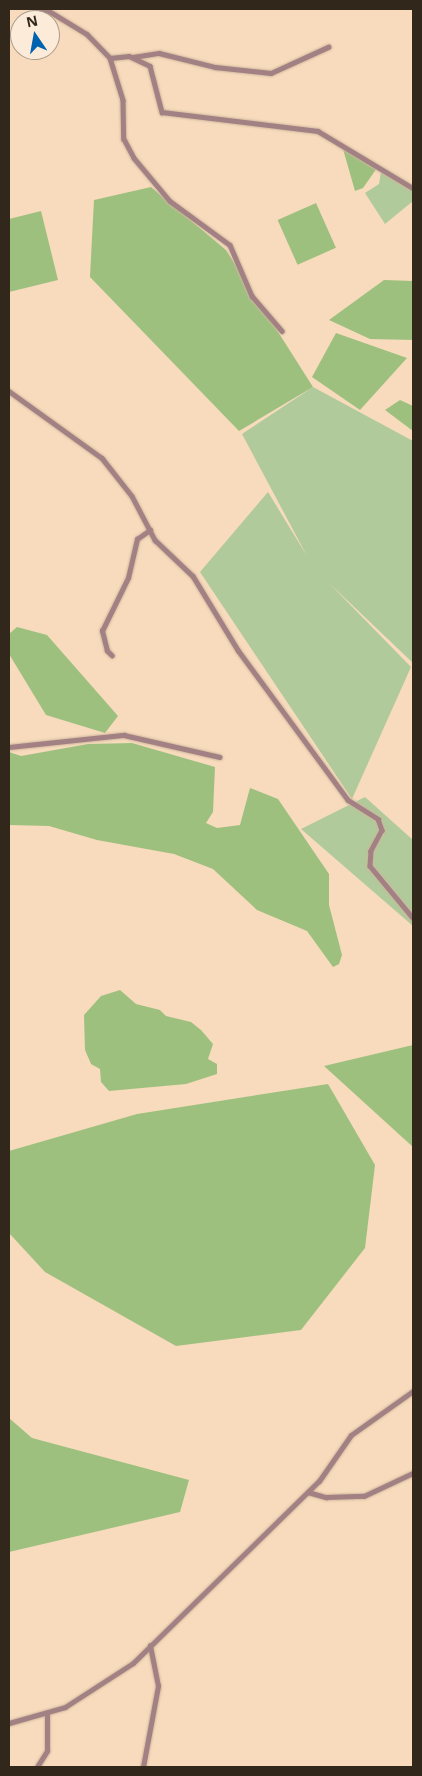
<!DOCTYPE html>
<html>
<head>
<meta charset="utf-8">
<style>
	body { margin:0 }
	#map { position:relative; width:422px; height:1776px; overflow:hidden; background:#f7dbbc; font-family:"Noto Sans",sans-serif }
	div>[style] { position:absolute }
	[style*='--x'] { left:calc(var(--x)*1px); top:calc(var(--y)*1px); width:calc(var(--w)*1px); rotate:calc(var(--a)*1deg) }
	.green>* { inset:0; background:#b1ca9b }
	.forest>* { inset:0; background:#9ec07f; transform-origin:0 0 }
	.roads { filter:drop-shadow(0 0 1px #cfb79c) drop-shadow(0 0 1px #cfb79c) }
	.minor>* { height:4.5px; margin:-2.25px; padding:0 2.25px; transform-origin:2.25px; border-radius:2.25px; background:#a38084 }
	.tertiary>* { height:5px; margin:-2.5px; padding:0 2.5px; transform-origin:2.5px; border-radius:2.5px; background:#a38084 }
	span { translate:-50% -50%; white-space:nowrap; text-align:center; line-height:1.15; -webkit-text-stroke:5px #fbebd8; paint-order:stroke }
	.frame { position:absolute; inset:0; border:10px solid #31271b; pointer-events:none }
	.north { position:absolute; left:10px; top:10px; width:50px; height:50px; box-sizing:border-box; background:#fbebd8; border:1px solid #aa9d8c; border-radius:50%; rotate:348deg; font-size:14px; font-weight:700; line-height:20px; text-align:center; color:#31271b }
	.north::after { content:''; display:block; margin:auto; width:18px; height:22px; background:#0063b0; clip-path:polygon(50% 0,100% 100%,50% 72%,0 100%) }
</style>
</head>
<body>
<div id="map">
	<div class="green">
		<i style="clip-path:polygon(381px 172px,413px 190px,413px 201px,385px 224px,365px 193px,379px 184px)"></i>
		<i style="clip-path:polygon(313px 387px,413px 441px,413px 663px,329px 583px,411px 667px,352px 799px,200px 572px,268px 492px,307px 556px,242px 434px)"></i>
		<i style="clip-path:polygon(365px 797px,413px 840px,413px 926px,301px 829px)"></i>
	</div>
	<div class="forest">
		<i style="clip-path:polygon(341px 142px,377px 168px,363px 188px,355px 191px)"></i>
		<i style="clip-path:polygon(151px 187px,226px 250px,313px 387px,239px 431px,90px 277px,94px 200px)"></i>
		<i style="left:316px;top:203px;width:49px;height:42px;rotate:66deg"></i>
		<i style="clip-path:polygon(41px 211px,58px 280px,9px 292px,9px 219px)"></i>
		<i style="clip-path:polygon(384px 280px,413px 281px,413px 340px,370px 339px,329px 320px)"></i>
		<i style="clip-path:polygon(336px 333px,407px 358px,360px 410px,312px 377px)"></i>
		<i style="clip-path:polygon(400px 400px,413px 406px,413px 431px,385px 410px)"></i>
		<i style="clip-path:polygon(17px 627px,47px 635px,118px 716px,105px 733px,46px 715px,9px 654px,9px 634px)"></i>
		<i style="clip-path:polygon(132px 743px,215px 767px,213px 812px,206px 823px,217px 828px,240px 825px,250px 788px,278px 799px,329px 874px,329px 905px,342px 955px,339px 964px,333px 967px,307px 931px,257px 910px,213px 869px,174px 854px,97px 840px,49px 826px,9px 825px,9px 752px,21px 756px,88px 744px)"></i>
		<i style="clip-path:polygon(120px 990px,136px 1004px,160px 1010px,166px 1016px,191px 1022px,201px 1030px,213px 1044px,208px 1059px,217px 1064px,217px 1074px,186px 1084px,109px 1091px,101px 1082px,100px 1069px,91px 1064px,85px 1050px,84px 1015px,101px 996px)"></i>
		<i style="clip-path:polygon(413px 1045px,413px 1147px,324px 1066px)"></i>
		<i style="clip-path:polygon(328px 1084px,375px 1165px,365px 1248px,301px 1330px,176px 1346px,45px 1272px,9px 1233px,9px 1151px,137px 1114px)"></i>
		<i style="clip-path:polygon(9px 1418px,32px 1438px,189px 1480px,180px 1512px,9px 1552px)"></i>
	</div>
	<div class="roads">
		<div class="minor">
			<i style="--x:38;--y:9;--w:11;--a:10"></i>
			<i style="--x:49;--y:11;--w:44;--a:31.2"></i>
			<i style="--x:87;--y:34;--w:33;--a:46"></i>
			<i style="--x:110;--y:58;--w:44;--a:72.8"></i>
			<i style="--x:123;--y:100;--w:39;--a:89"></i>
			<i style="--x:124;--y:139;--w:21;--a:62"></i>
			<i style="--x:134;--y:158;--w:56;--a:50.1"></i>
			<i style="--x:170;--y:201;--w:74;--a:36.3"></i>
			<i style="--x:230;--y:245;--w:56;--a:66.7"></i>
			<i style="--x:252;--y:296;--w:46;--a:49.4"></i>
			<i style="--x:133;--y:57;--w:26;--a:-9"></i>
			<i style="--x:159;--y:53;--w:58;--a:14"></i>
			<i style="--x:215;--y:67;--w:56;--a:6.1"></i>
			<i style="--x:271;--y:73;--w:63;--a:-24.5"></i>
			<i style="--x:110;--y:58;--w:19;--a:-6"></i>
			<i style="--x:129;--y:56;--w:23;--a:25"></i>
			<i style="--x:150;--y:66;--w:48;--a:75.4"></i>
			<i style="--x:162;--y:112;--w:157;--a:6.9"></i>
			<i style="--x:318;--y:131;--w:111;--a:31"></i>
			<i style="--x:9;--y:391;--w:115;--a:35.8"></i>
			<i style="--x:102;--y:458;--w:48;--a:51.7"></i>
			<i style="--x:132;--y:496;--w:50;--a:62.4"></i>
			<i style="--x:155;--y:540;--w:52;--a:43.5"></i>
			<i style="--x:193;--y:576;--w:87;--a:58.7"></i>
			<i style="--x:238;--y:650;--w:186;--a:53.7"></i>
			<i style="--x:348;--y:800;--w:36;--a:32"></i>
			<i style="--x:378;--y:819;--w:12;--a:70"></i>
			<i style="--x:382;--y:830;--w:24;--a:118"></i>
			<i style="--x:371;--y:851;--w:15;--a:94"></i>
			<i style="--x:370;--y:866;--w:67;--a:50.4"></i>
			<i style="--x:112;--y:656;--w:7;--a:-135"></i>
			<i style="--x:107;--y:651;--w:21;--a:-104"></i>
			<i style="--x:102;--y:631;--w:59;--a:-63.9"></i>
			<i style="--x:128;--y:578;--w:40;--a:-77"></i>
			<i style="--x:137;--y:539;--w:16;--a:-35"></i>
			<i style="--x:9;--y:747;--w:116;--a:-6"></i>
			<i style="--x:124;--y:735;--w:98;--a:12.9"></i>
			<i style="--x:308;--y:1492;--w:19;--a:16"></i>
			<i style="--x:326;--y:1497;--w:38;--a:-2"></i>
			<i style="--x:364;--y:1496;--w:54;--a:-25.1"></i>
			<i style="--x:37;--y:1767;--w:19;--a:-58"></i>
			<i style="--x:47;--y:1751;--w:38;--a:-90"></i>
			<i style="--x:143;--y:1767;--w:82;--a:-79.5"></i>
			<i style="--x:158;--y:1686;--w:41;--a:-101.3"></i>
		</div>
		<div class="tertiary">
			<i style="--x:9;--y:1723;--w:58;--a:-15.9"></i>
			<i style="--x:65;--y:1707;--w:81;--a:-32.9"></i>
			<i style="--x:133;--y:1663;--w:260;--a:-44.4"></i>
			<i style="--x:319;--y:1481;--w:56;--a:-55.2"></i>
			<i style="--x:351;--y:1435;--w:76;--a:-35.4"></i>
		</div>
	</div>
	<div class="frame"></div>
	<div class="north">N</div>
</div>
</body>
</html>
